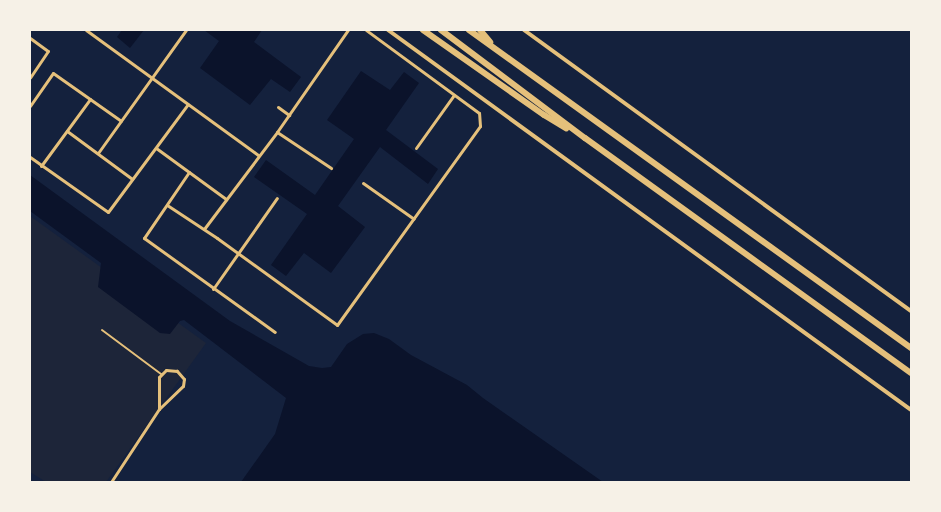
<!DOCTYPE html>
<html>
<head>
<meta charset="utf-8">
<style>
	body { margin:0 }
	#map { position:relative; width:941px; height:512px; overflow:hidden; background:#14213d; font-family:Barlow,sans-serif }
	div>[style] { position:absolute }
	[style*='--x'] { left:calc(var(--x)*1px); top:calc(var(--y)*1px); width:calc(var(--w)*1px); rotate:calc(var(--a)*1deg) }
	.green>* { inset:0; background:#1d2539 }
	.water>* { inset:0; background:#0b132b }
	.service>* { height:2px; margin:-1px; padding:0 1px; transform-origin:1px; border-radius:1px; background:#e5c07b }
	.minor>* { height:3px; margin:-1.5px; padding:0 1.5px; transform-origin:1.5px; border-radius:1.5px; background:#e5c07b }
	.tertiary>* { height:4px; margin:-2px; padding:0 2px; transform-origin:2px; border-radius:2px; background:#e5c07b }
	.motorway>* { height:6px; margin:-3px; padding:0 3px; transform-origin:3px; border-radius:3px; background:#e5c07b }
	span { translate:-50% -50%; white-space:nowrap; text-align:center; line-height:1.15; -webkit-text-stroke:4.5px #f6f1e7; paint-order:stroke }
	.frame { position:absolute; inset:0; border:31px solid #f6f1e7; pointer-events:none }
</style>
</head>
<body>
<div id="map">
	<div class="green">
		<i style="clip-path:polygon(30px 216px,206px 343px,106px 482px,46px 482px,30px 472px)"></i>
	</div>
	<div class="water">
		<i style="clip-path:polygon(122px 30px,144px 30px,130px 48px,117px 37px)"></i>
		<i style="clip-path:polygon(204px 30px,262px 30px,254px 42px,301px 77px,290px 92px,271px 79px,250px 105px,200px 68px,219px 41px)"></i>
		<i style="clip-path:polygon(361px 71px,390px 90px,404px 72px,419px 83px,386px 130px,438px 169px,428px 184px,380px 147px,338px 206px,365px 227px,331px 273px,304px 253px,286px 276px,271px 265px,307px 214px,254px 177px,266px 160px,315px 195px,354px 139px,327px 120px)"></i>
		<i style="clip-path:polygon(30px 175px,230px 321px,309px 366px,322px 368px,331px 367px,347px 344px,363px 334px,374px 333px,389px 339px,411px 355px,467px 385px,483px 398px,603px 482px,241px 482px,275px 434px,286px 398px,184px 320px,180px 321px,170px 334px,160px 333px,98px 287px,101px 263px,30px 211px)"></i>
	</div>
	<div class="service">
		<i style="--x:102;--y:330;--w:74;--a:36.7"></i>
	</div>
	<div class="minor">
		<i style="--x:86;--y:30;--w:213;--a:36"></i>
		<i style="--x:30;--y:38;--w:22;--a:36"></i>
		<i style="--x:48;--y:51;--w:32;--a:124"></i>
		<i style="--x:30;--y:106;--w:40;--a:-55.1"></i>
		<i style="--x:53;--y:73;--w:83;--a:35.2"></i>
		<i style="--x:278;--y:107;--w:14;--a:36"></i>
		<i style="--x:67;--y:131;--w:81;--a:36.4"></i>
		<i style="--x:277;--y:132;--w:65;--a:33.7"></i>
		<i style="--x:156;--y:148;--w:87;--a:36.1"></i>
		<i style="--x:416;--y:148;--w:65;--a:-54.4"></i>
		<i style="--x:98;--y:153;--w:151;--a:-54.4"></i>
		<i style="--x:30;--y:157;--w:95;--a:35.2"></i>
		<i style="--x:108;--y:212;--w:134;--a:-53.5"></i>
		<i style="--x:41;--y:166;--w:83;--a:-53.8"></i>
		<i style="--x:189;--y:172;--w:80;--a:124.3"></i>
		<i style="--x:144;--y:238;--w:161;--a:35.7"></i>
		<i style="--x:363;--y:183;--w:62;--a:35.2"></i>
		<i style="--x:167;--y:205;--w:60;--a:33.4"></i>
		<i style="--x:217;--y:238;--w:148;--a:35.9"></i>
		<i style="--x:337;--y:325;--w:245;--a:-54.3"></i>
		<i style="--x:480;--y:126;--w:13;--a:-94"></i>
		<i style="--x:479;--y:113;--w:140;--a:-143.7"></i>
		<i style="--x:204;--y:229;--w:121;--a:-53"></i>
		<i style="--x:277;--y:132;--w:124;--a:-55.2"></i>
		<i style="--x:213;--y:289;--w:111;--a:-54.9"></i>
		<i style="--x:111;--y:482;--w:87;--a:-56.7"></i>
		<i style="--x:159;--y:409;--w:33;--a:-44"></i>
		<i style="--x:183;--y:386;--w:7;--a:-82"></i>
		<i style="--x:184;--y:379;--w:11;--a:-131"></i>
		<i style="--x:177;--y:371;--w:11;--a:-175"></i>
		<i style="--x:166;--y:370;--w:10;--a:135"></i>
		<i style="--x:159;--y:377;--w:32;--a:90"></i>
	</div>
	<div class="tertiary">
		<i style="--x:388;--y:30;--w:646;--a:36"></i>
		<i style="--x:524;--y:30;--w:478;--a:36"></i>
	</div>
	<div class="motorway">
		<i style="--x:423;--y:30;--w:148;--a:35.1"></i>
		<i style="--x:544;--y:115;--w:26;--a:31"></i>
		<i style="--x:441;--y:30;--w:180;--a:36.9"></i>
		<i style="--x:585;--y:138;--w:402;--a:35.8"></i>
		<i style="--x:469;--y:30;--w:545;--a:35.73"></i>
		<i style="--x:480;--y:30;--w:16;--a:50"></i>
	</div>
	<div class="frame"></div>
</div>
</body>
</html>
